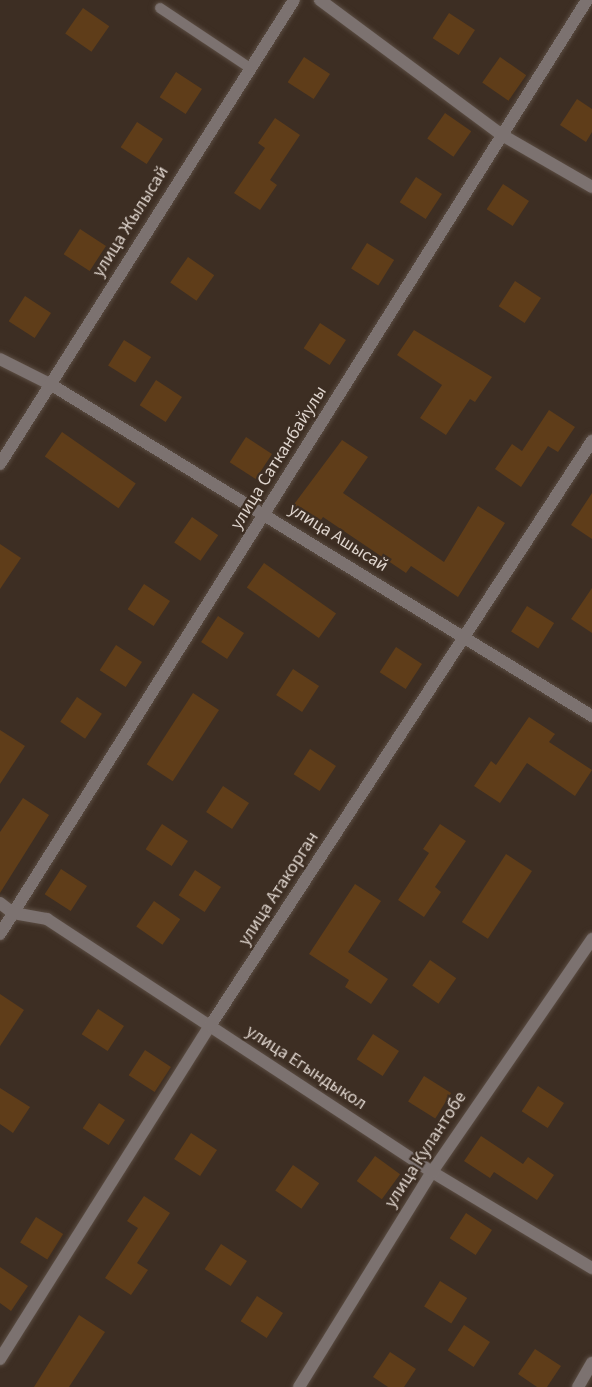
<!DOCTYPE html>
<html>
<head>
<meta charset="utf-8">
<style>
	body { margin:0 }
	#map { position:relative; width:592px; height:1387px; overflow:hidden; background:#3d2e23; font-family:"Source Sans 3",sans-serif }
	div>[style] { position:absolute }
	[style*='--x'] { left:calc(var(--x)*1px); top:calc(var(--y)*1px); width:calc(var(--w)*1px); rotate:calc(var(--a)*1deg) }
	.building>* { inset:0; background:#5f3d19; transform-origin:0 0 }
	.roads { filter:drop-shadow(0 0 2px #5a4c42) drop-shadow(0 0 2px #5a4c42) }
	.service>* { height:10px; margin:-5px; padding:0 5px; transform-origin:5px; border-radius:5px; background:#7c7270 }
	.minor>* { height:12px; margin:-6px; padding:0 6px; transform-origin:6px; border-radius:6px; background:#7c7270 }
	span { translate:-50% -50%; white-space:nowrap; text-align:center; line-height:1.15; -webkit-text-stroke:4.5px #3d2e23; paint-order:stroke }
	.street-label { font-size:18px; color:#ded4cd }
</style>
</head>
<body>
<div id="map">
	<div class="building">
		<i style="left:83px;top:8px;width:32px;height:31px;rotate:35deg"></i>
		<i style="left:449px;top:13px;width:31px;height:30px;rotate:33deg"></i>
		<i style="left:304px;top:57px;width:31px;height:30px;rotate:33deg"></i>
		<i style="left:500px;top:57px;width:32px;height:31px;rotate:35deg"></i>
		<i style="left:176px;top:72px;width:31px;height:30px;rotate:33deg"></i>
		<i style="clip-path:polygon(577px 99px,592px 109px,592px 132px,586px 142px,560px 125px)"></i>
		<i style="left:445px;top:113px;width:32px;height:31px;rotate:35deg"></i>
		<i style="clip-path:polygon(275px 118px,300px 135px,270px 180px,277px 185px,260px 210px,234px 193px,265px 148px,258px 143px)"></i>
		<i style="left:137px;top:122px;width:31px;height:30px;rotate:33deg"></i>
		<i style="left:416px;top:177px;width:31px;height:30px;rotate:33deg"></i>
		<i style="left:503px;top:184px;width:31px;height:30px;rotate:33deg"></i>
		<i style="left:80px;top:229px;width:31px;height:30px;rotate:33deg"></i>
		<i style="left:367px;top:243px;width:32px;height:30px;rotate:32deg"></i>
		<i style="left:188px;top:257px;width:32px;height:31px;rotate:35deg"></i>
		<i style="left:515px;top:281px;width:31px;height:30px;rotate:33deg"></i>
		<i style="left:25px;top:296px;width:31px;height:30px;rotate:33deg"></i>
		<i style="left:320px;top:323px;width:31px;height:30px;rotate:33deg"></i>
		<i style="clip-path:polygon(414px 330px,492px 377px,475px 402px,470px 399px,446px 435px,420px 418px,442px 385px,397px 355px)"></i>
		<i style="left:124px;top:340px;width:32px;height:30px;rotate:32deg"></i>
		<i style="left:156px;top:380px;width:31px;height:30px;rotate:33deg"></i>
		<i style="clip-path:polygon(549px 410px,575px 427px,558px 452px,548px 446px,521px 487px,495px 469px,512px 444px,522px 451px)"></i>
		<i style="left:62px;top:432px;width:90px;height:30px;rotate:35deg"></i>
		<i style="left:246px;top:437px;width:31px;height:30px;rotate:33deg"></i>
		<i style="clip-path:polygon(342px 440px,368px 457px,343px 493px,444px 562px,478px 506px,505px 523px,458px 597px,411px 566px,406px 573px,323px 517px,318px 524px,292px 507px)"></i>
		<i style="clip-path:polygon(592px 493px,592px 539px,571px 525px)"></i>
		<i style="left:192px;top:517px;width:32px;height:31px;rotate:35deg"></i>
		<i style="clip-path:polygon(0 544px,21px 558px,0 589px)"></i>
		<i style="left:264px;top:563px;width:88px;height:30px;rotate:35deg"></i>
		<i style="left:144px;top:584px;width:31px;height:30px;rotate:33deg"></i>
		<i style="clip-path:polygon(592px 588px,592px 633px,571px 619px)"></i>
		<i style="left:527px;top:606px;width:32px;height:30px;rotate:32deg"></i>
		<i style="left:218px;top:616px;width:31px;height:31px;rotate:33deg"></i>
		<i style="left:116px;top:645px;width:31px;height:30px;rotate:33deg"></i>
		<i style="left:396px;top:647px;width:31px;height:30px;rotate:33deg"></i>
		<i style="left:293px;top:669px;width:31px;height:31px;rotate:33deg"></i>
		<i style="left:193px;top:693px;width:31px;height:85px;rotate:33deg"></i>
		<i style="left:77px;top:697px;width:30px;height:30px;rotate:34deg"></i>
		<i style="clip-path:polygon(529px 717px,555px 734px,549px 742px,592px 770px,575px 796px,527px 763px,500px 803px,474px 786px,491px 761px,496px 765px)"></i>
		<i style="clip-path:polygon(0 730px,25px 746px,0 784px)"></i>
		<i style="left:310px;top:749px;width:31px;height:30px;rotate:33deg"></i>
		<i style="left:223px;top:786px;width:31px;height:31px;rotate:33deg"></i>
		<i style="clip-path:polygon(23px 798px,49px 815px,0 893px,0 832px)"></i>
		<i style="left:162px;top:824px;width:31px;height:30px;rotate:33deg"></i>
		<i style="clip-path:polygon(440px 824px,466px 841px,435px 887px,441px 892px,424px 917px,398px 900px,429px 853px,423px 849px)"></i>
		<i style="left:506px;top:854px;width:31px;height:81px;rotate:33deg"></i>
		<i style="left:61px;top:869px;width:31px;height:30px;rotate:33deg"></i>
		<i style="left:195px;top:870px;width:31px;height:30px;rotate:33deg"></i>
		<i style="clip-path:polygon(355px 884px,381px 901px,348px 952px,388px 979px,371px 1004px,345px 987px,349px 980px,309px 954px)"></i>
		<i style="left:154px;top:901px;width:32px;height:31px;rotate:35deg"></i>
		<i style="left:430px;top:960px;width:32px;height:31px;rotate:35deg"></i>
		<i style="clip-path:polygon(0 994px,24px 1010px,0 1046px)"></i>
		<i style="left:98px;top:1009px;width:31px;height:30px;rotate:33deg"></i>
		<i style="left:373px;top:1034px;width:31px;height:30px;rotate:33deg"></i>
		<i style="left:145px;top:1050px;width:31px;height:30px;rotate:33deg"></i>
		<i style="left:424px;top:1076px;width:32px;height:30px;rotate:32deg"></i>
		<i style="left:538px;top:1086px;width:31px;height:30px;rotate:33deg"></i>
		<i style="clip-path:polygon(0 1088px,30px 1107px,13px 1133px,0 1124px)"></i>
		<i style="left:99px;top:1103px;width:31px;height:30px;rotate:33deg"></i>
		<i style="left:191px;top:1133px;width:31px;height:31px;rotate:33deg"></i>
		<i style="clip-path:polygon(481px 1136px,523px 1164px,528px 1157px,554px 1175px,537px 1200px,494px 1172px,490px 1178px,464px 1161px)"></i>
		<i style="left:375px;top:1156px;width:31px;height:31px;rotate:36deg"></i>
		<i style="left:293px;top:1165px;width:32px;height:31px;rotate:35deg"></i>
		<i style="clip-path:polygon(144px 1196px,170px 1213px,137px 1263px,148px 1270px,131px 1295px,105px 1278px,138px 1228px,127px 1221px)"></i>
		<i style="left:466px;top:1213px;width:31px;height:30px;rotate:33deg"></i>
		<i style="left:36px;top:1217px;width:32px;height:30px;rotate:32deg"></i>
		<i style="left:221px;top:1244px;width:31px;height:30px;rotate:33deg"></i>
		<i style="clip-path:polygon(0 1267px,28px 1286px,11px 1311px,0 1303px)"></i>
		<i style="left:440px;top:1281px;width:32px;height:30px;rotate:32deg"></i>
		<i style="left:257px;top:1296px;width:31px;height:30px;rotate:33deg"></i>
		<i style="clip-path:polygon(79px 1315px,105px 1332px,69px 1387px,34px 1387px)"></i>
		<i style="left:464px;top:1325px;width:31px;height:30px;rotate:33deg"></i>
		<i style="clip-path:polygon(535px 1349px,561px 1366px,547px 1387px,537px 1387px,518px 1374px)"></i>
		<i style="clip-path:polygon(390px 1352px,416px 1369px,404px 1387px,388px 1387px,373px 1377px)"></i>
	</div>
	<div class="roads">
		<div class="service">
			<i style="--x:160;--y:8;--w:108;--a:33.7"></i>
		</div>
		<div class="minor">
			<i style="--x:320;--y:0;--w:227;--a:36.6"></i>
			<i style="--x:502;--y:135;--w:104;--a:30"></i>
			<i style="--x:0;--y:359;--w:56;--a:26.6"></i>
			<i style="--x:50;--y:384;--w:636;--a:31.49"></i>
			<i style="--x:0;--y:464;--w:549;--a:-57.64"></i>
			<i style="--x:0;--y:903;--w:16;--a:38"></i>
			<i style="--x:13;--y:913;--w:35;--a:10"></i>
			<i style="--x:47;--y:919;--w:461;--a:33.3"></i>
			<i style="--x:432;--y:1172;--w:187;--a:31"></i>
			<i style="--x:0;--y:934;--w:1103;--a:-57.85"></i>
			<i style="--x:0;--y:1359;--w:394;--a:-57.8"></i>
			<i style="--x:210;--y:1026;--w:699;--a:-56.86"></i>
			<i style="--x:299;--y:1387;--w:253;--a:-58.3"></i>
			<i style="--x:432;--y:1172;--w:283;--a:-55.5"></i>
			<i style="--x:578;--y:1387;--w:28;--a:-60"></i>
		</div>
	</div>
	<div class="street-label">
		<span style="left:131px;top:222px;rotate:-58deg">улица Жылысай</span>
		<span style="left:279px;top:458px;rotate:-58deg">улица Сатканбайулы</span>
		<span style="left:338px;top:538px;rotate:32deg">улица Ашысай</span>
		<span style="left:279px;top:889px;rotate:-57deg">улица Атакорган</span>
		<span style="left:306px;top:1068px;rotate:33deg">улица Егындыкол</span>
		<span style="left:426px;top:1150px;rotate:-57deg">улица Кулантобе</span>
	</div>
</div>
</body>
</html>
